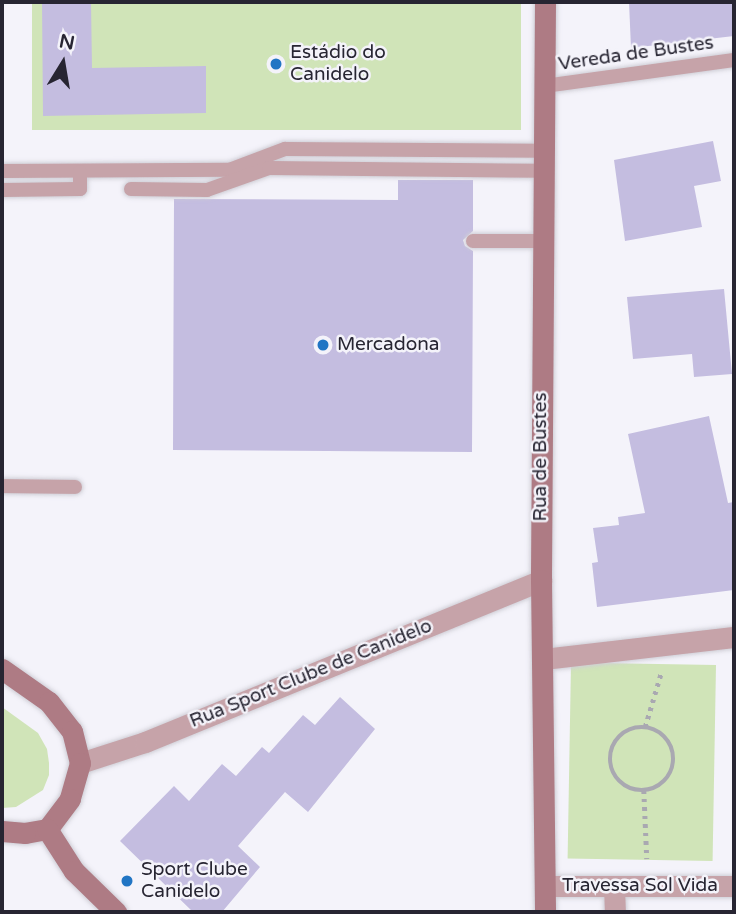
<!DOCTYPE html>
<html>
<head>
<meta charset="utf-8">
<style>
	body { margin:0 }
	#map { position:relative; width:736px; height:914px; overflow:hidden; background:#f4f3fa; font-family:"Varela Round",sans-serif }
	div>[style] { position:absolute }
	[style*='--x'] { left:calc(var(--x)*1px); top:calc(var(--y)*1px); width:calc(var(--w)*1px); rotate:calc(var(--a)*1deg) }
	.green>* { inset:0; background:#d0e4b8; transform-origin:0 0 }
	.building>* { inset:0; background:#c4bde0 }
	.path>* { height:4.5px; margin-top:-2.25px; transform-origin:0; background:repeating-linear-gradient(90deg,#a9a8b1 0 3.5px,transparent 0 8.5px) }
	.path>.ring { margin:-2.25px; padding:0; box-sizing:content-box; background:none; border:4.5px solid #a9a8b1; border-radius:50% }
	.roads { filter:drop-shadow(0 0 2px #cfced6) drop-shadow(0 0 2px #cfced6) }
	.lane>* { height:14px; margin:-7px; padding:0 7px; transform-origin:7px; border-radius:7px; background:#c6a3a9 }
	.street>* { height:21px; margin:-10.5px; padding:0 10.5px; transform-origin:10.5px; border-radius:10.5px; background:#c6a3a9 }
	.secondary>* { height:21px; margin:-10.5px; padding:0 10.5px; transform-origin:10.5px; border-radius:10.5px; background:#ae7b84 }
	.dots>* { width:19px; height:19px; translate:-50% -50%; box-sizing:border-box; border:4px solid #f4f3fa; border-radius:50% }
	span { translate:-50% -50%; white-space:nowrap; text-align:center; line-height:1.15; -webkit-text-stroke:5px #f4f3fa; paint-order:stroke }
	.poi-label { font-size:19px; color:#272532 }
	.left { translate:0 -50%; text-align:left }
	.street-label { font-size:19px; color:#272532 }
	.frame { position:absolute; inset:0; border:4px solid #272532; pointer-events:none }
	.north { position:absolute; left:28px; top:28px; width:70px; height:70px; -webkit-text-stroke:5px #f4f3fa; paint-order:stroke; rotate:11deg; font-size:19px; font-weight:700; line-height:28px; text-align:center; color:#272532 }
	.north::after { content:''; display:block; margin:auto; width:24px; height:32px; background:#272532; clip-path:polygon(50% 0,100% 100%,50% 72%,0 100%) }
</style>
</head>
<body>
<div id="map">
	<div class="green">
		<i style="left:32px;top:2px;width:489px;height:128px"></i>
		<i style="left:716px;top:665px;width:196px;height:145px;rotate:91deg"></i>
		<i style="clip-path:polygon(2px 707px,38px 733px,47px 749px,49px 763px,49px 775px,43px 790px,16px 807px,2px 808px)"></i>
	</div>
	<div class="building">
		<i style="clip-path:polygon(42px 2px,91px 2px,92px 68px,206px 66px,206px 113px,43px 116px)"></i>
		<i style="clip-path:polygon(629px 2px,734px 2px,734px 36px,631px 48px)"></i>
		<i style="clip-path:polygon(713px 141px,721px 181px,694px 186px,702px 227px,625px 241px,614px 160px)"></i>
		<i style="clip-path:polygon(398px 180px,473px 180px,473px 231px,463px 240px,465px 246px,473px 251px,472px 452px,173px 450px,174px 199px,398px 200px)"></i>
		<i style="clip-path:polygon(724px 289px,732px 374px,694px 377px,692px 354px,633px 359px,627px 297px)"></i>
		<i style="clip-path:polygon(709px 416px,728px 503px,734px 502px,734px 590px,597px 607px,592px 563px,598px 562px,593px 528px,619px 525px,618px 517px,645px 513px,628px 434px)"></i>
		<i style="clip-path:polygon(340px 697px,375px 729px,308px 812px,285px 792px,238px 846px,260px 867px,222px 912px,193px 912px,120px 841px,174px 786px,189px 801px,222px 764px,236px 776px,262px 747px,269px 753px,303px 715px,315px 725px)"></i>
	</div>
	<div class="path">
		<i style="--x:645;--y:727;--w:56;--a:-73.5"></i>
		<i class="ring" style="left:610px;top:727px;width:59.5px;height:59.5px"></i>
		<i style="--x:644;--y:790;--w:69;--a:87.5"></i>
	</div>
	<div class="roads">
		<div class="lane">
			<i style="--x:544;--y:86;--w:192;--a:-7.8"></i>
			<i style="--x:2;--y:171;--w:227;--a:-0.3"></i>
			<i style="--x:229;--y:170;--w:60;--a:-20.6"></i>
			<i style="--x:285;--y:149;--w:257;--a:0.4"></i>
			<i style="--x:131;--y:189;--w:76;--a:0.8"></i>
			<i style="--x:207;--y:190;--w:66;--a:-19.5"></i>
			<i style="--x:269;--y:168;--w:274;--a:0.6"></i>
			<i style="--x:2;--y:190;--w:78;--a:-0.7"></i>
			<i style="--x:80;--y:189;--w:17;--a:-90"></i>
			<i style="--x:473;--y:241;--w:69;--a:0"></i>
			<i style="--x:2;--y:486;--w:73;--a:0.8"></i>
		</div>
		<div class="street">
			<i style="--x:543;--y:659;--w:192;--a:-6.6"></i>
			<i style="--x:80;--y:763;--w:68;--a:-17.9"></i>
			<i style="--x:145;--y:742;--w:428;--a:-22.2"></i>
			<i style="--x:545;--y:886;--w:189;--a:0"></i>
			<i style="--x:614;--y:886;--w:26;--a:88"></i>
		</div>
		<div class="secondary">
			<i style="--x:545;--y:2;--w:578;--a:90.4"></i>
			<i style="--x:541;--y:580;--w:332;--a:89.3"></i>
			<i style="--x:2;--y:669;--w:57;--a:35.1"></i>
			<i style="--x:49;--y:702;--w:37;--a:52"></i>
			<i style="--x:72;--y:731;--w:33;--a:76"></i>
			<i style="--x:80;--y:763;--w:37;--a:106"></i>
			<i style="--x:70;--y:799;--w:38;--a:127"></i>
			<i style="--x:47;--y:829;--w:22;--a:170"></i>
			<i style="--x:25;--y:833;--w:23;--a:-175"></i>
			<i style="--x:47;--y:829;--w:50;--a:57.3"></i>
			<i style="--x:74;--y:871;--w:59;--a:44.3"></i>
		</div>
	</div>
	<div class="dots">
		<i style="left:276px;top:64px;background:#2175c4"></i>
		<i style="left:323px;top:345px;background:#2175c4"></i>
		<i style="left:127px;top:881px;background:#2175c4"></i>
	</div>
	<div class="poi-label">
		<span class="left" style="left:290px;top:64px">Estádio do<br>Canidelo</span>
		<span class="left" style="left:337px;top:345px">Mercadona</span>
		<span class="left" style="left:141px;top:881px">Sport Clube<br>Canidelo</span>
	</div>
	<div class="street-label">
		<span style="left:636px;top:54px;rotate:-8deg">Vereda de Bustes</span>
		<span style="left:541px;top:457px;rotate:-90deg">Rua de Bustes</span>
		<span style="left:311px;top:674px;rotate:-22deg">Rua Sport Clube de Canidelo</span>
		<span style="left:640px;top:886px">Travessa Sol Vida</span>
	</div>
	<div class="frame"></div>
	<div class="north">N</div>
</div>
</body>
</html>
